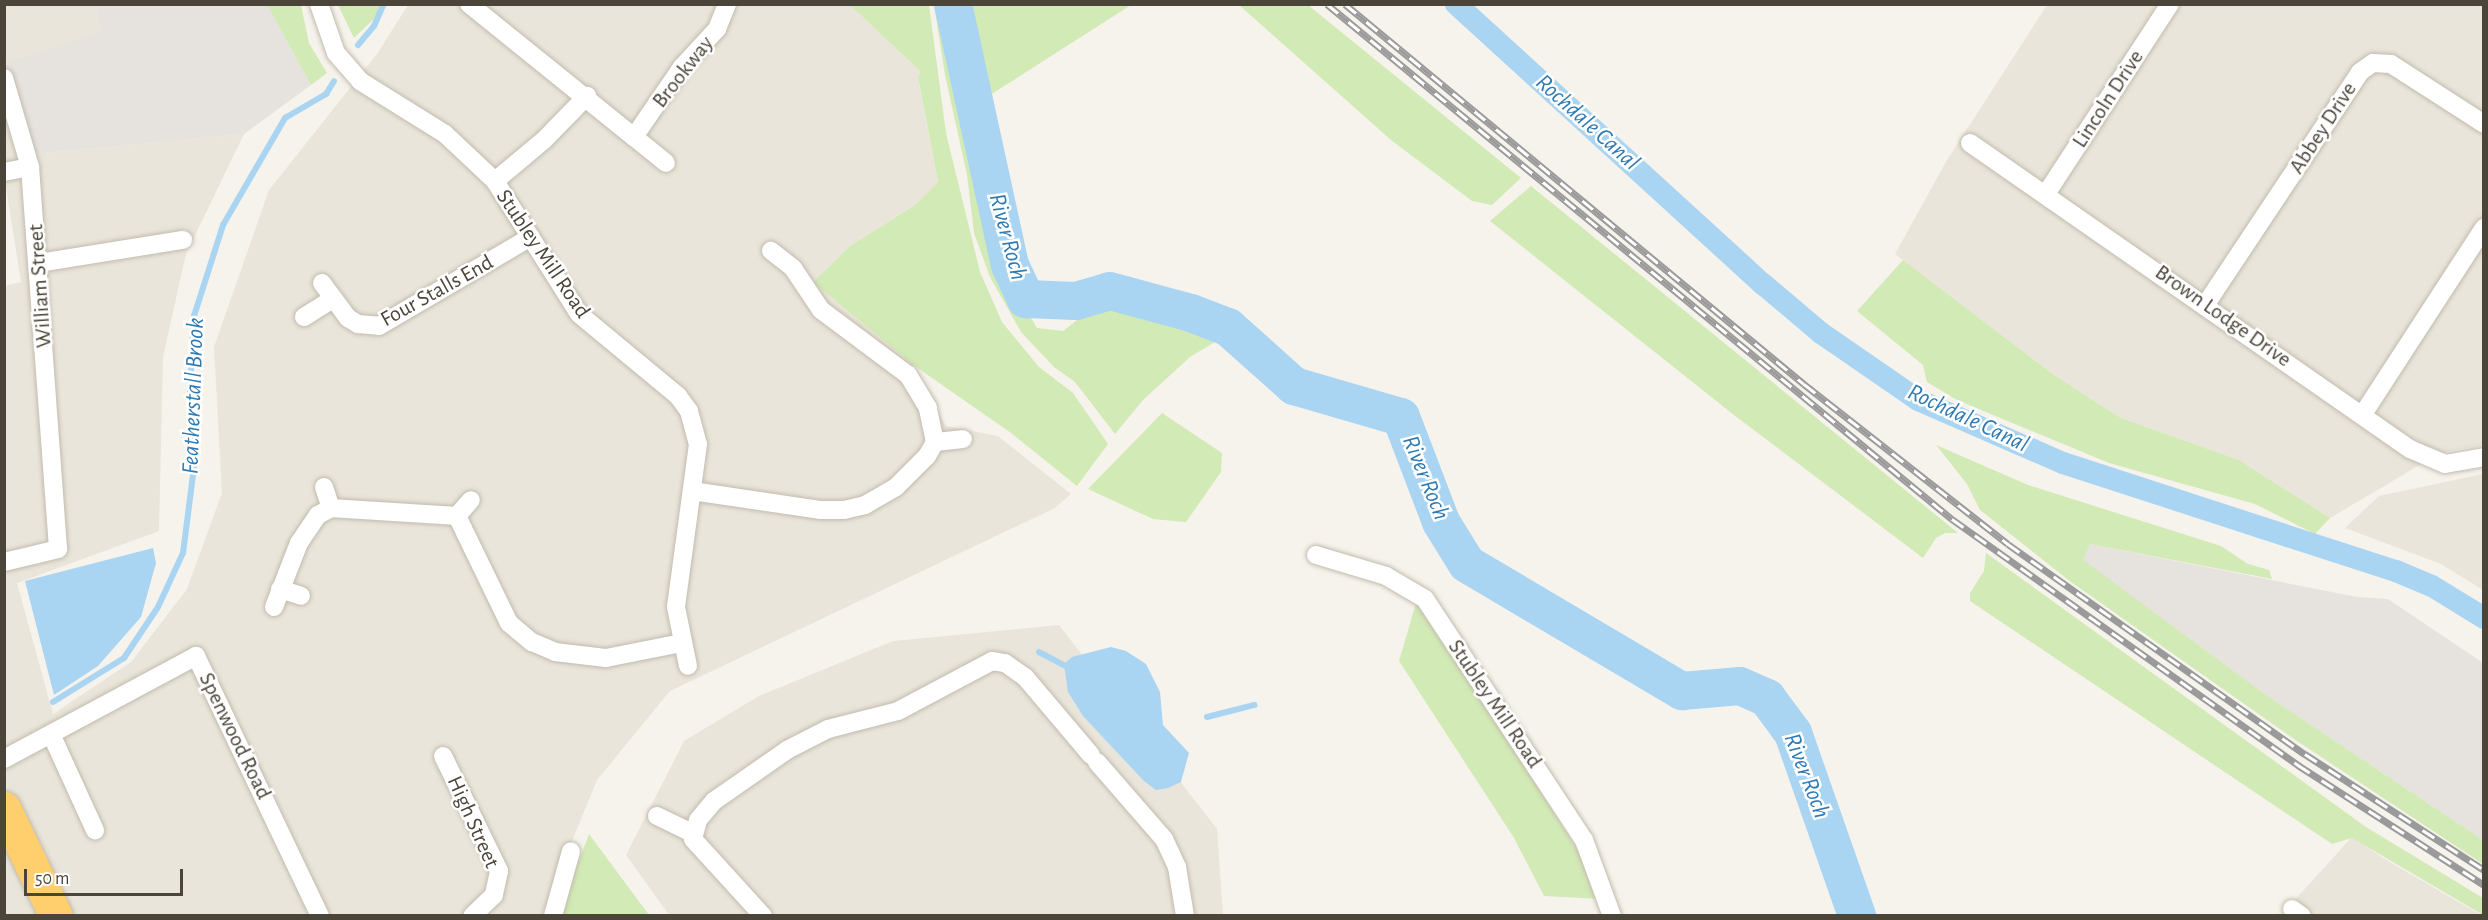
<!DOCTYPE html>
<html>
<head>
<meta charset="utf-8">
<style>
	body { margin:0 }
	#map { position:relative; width:2488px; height:920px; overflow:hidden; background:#f6f3ec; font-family:"Alegreya Sans",sans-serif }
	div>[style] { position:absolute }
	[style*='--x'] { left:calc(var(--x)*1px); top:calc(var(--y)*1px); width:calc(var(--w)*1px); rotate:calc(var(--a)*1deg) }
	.residential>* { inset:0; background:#eae5da }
	.industrial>* { inset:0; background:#e6e2dd }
	.green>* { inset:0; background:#d2eab5 }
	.water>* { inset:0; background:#a9d4f2 }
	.stream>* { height:6px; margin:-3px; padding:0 3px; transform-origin:3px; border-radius:3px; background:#a9d4f2 }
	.canal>* { height:22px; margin:-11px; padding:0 11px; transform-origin:11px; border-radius:11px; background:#a9d4f2 }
	.river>* { height:38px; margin:-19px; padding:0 19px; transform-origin:19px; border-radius:19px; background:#a9d4f2 }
	.roads { filter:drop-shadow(0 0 2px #c2bbae) drop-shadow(0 0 2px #c2bbae) }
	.street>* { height:18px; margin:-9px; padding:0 9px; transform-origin:9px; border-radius:9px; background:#fff }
	.highway>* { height:33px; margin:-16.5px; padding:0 16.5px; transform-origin:16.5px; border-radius:16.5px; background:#ffcf6e }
	.rail>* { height:7px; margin-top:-3.5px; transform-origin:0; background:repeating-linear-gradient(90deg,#fff 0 14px,#9a9a9a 0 28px); box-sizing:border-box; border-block:2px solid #9a9a9a }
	span { translate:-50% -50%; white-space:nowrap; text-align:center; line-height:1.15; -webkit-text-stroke:5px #fff; paint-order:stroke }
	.street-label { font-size:22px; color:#4b4439 }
	.water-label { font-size:24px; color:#2e7ab2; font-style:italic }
	.frame { position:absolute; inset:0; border:6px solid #4b4439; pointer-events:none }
	.scale { position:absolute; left:24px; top:869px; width:159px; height:27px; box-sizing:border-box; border:3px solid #4b4439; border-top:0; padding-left:8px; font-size:18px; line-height:21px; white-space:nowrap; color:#4b4439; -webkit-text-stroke:4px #fff; paint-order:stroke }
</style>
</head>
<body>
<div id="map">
	<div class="residential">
		<i style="clip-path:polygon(5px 5px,95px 5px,101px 32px,34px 154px,244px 134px,186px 254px,163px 357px,159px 531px,17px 583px,53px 714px,131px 662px,187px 589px,222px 493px,214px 347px,269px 190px,377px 54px,408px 5px,850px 5px,921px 72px,918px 78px,938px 182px,915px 205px,850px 246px,813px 282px,912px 364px,946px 426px,998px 436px,1071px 494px,1055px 508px,670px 691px,597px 780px,542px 915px,5px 915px,4px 286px,21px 282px,5px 181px)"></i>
		<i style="clip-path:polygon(2047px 5px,2483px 5px,2483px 445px,2440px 453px,2330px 518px,2239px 460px,2121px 418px,2054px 375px,1895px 254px,1947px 160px)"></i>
		<i style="clip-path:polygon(2483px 474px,2483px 590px,2441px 564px,2345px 528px,2379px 496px)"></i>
		<i style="clip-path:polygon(1059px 625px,1217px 829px,1223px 915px,669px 915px,626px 855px,684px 741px,759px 696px,893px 641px)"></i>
		<i style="clip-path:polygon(2352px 837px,2383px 858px,2481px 915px,2280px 916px)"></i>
	</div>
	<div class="industrial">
		<i style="clip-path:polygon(95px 5px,267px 5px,311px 85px,244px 134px,34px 154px,5px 63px,101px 32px)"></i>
		<i style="clip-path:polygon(2090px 544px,2357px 597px,2388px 599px,2483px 663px,2483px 840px,2269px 697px,2082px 560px)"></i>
	</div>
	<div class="green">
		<i style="clip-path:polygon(267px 5px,301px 5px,309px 43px,327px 73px,311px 85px)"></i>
		<i style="clip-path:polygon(338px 5px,338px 4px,382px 5px,376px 17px,354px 38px)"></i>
		<i style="clip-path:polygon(850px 5px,929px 5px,946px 133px,980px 272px,1002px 322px,1039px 367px,1073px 393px,1108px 444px,1077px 486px,1011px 433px,912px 364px,813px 282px,850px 246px,915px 205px,938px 182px,918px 77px,921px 72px)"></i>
		<i style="clip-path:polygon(934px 5px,944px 5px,992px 231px,1010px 282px,1037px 328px,1063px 331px,1086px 313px,1118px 298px,1230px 333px,1190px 357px,1143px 400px,1115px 434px,1075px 382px,1054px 367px,1021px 332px,990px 277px,974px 233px,967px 175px,945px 75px)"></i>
		<i style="clip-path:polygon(968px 5px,968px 4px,1131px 5px,987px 97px)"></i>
		<i style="clip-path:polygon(1239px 5px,1308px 5px,1521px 178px,1492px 205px,1472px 201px,1391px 140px)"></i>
		<i style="clip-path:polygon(1531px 186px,1958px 533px,1945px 533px,1936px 538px,1923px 558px,1734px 415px,1490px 221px)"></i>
		<i style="clip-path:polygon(1903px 260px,2054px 375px,2121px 418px,2239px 460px,2330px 518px,2315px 534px,2255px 504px,2109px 463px,1957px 400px,1927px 382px,1923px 365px,1857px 311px)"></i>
		<i style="clip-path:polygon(1162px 413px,1222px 453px,1221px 472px,1186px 522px,1153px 519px,1088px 489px)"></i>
		<i style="clip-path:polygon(1936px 445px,2028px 485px,2221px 546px,2248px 564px,2269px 570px,2272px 579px,2090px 544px,2083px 560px,2269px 697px,2483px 840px,2483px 864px,2294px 739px,2071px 582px,1980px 510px,1967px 484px)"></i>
		<i style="clip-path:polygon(1986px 553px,2366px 827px,2483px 898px,2483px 915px,2352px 838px,2332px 844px,1970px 601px,1970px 593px,1984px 571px)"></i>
		<i style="clip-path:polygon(1416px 603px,1426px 610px,1587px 865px,1603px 899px,1544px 896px,1514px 838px,1399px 661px)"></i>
		<i style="clip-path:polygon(589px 834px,649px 915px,558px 916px)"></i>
	</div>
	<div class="water">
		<i style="clip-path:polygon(153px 548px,156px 563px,141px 617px,98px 666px,54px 695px,25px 581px)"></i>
		<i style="clip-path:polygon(1111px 647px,1126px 651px,1146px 664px,1160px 692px,1163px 725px,1189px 753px,1181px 782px,1168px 788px,1156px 790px,1144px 781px,1083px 716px,1068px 692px,1064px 664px,1072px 657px)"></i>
	</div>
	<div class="stream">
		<i style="--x:358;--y:45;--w:25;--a:-50"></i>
		<i style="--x:374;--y:26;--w:24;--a:-66"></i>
		<i style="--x:1039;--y:652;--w:36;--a:28"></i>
		<i style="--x:53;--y:702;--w:84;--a:-31.8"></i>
		<i style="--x:124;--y:658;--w:61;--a:-56.3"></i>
		<i style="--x:158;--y:607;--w:60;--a:-65.2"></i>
		<i style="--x:183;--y:553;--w:87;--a:-82.7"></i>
		<i style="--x:194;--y:467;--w:79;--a:-92.9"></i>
		<i style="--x:190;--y:388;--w:72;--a:-86.8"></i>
		<i style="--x:194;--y:316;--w:96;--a:-72.3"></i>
		<i style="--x:223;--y:225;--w:124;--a:-59.9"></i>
		<i style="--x:285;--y:118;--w:48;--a:-30.3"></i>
		<i style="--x:326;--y:94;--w:15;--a:-58"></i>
		<i style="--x:1207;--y:717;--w:49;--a:-14.3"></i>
	</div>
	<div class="canal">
		<i style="--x:1456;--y:4;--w:416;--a:42.4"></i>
		<i style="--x:1763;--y:284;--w:76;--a:40.2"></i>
		<i style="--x:1821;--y:333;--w:118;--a:34.6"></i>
		<i style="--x:1918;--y:400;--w:158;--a:23.5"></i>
		<i style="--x:2063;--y:463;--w:350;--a:18"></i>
		<i style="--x:2396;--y:571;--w:39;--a:23"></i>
		<i style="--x:2432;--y:586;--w:61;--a:31.6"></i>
	</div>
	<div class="river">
		<i style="--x:953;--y:4;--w:267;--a:77.7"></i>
		<i style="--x:1010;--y:265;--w:38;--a:65"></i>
		<i style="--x:1026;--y:299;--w:50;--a:2.3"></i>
		<i style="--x:1076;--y:301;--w:35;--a:-16"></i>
		<i style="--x:1110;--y:291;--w:84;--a:15.2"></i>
		<i style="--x:1191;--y:313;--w:40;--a:21"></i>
		<i style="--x:1228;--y:327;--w:89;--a:41.8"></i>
		<i style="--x:1294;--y:386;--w:111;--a:16.2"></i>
		<i style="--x:1401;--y:417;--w:112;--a:69.1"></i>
		<i style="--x:1441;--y:522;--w:49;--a:58.2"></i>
		<i style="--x:1467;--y:564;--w:250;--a:30.6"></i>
		<i style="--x:1682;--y:691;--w:58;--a:-4.9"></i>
		<i style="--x:1740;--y:686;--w:30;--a:24"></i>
		<i style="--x:1767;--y:698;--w:44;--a:53.4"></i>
		<i style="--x:1793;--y:733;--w:194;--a:70.7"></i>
	</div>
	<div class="roads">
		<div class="street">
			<i style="--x:319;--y:4;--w:52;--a:70.9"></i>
			<i style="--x:336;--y:53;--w:37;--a:49"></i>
			<i style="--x:360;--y:81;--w:100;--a:31.9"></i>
			<i style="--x:445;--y:134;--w:69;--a:43.2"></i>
			<i style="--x:495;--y:181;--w:157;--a:57.7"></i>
			<i style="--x:579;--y:314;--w:129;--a:39.6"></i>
			<i style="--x:678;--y:396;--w:19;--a:54"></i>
			<i style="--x:689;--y:411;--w:34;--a:75"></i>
			<i style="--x:698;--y:444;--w:164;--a:97.7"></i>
			<i style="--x:676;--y:607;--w:60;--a:78.5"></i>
			<i style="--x:469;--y:4;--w:212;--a:38.9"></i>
			<i style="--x:634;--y:137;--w:85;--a:-55.6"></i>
			<i style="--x:682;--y:67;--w:52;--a:-47.4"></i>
			<i style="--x:717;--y:29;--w:27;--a:-68"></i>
			<i style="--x:4;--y:78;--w:93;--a:73.7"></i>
			<i style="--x:30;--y:167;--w:383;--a:85.8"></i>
			<i style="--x:58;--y:549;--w:56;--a:166.5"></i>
			<i style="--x:634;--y:137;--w:41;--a:39.1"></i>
			<i style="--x:1970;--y:143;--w:536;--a:34.82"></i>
			<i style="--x:2410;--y:449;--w:38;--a:23"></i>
			<i style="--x:2445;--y:464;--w:40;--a:-10"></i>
			<i style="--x:4;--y:172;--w:26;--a:-11"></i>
			<i style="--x:495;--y:181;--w:64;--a:-39.9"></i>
			<i style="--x:544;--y:140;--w:62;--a:-45.7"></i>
			<i style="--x:2046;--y:194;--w:227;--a:-56.9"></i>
			<i style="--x:39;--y:263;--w:146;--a:-9.1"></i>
			<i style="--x:322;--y:283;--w:44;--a:53.4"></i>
			<i style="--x:348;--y:318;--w:12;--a:31"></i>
			<i style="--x:358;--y:324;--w:21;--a:5"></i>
			<i style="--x:379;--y:326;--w:176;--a:-30.4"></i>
			<i style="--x:2206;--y:304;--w:278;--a:-56.4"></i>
			<i style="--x:2360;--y:72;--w:16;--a:-35"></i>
			<i style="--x:2373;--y:63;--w:18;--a:3"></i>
			<i style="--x:2391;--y:64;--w:111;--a:32.8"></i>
			<i style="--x:304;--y:317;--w:34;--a:-32"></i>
			<i style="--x:2363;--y:414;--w:222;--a:-57"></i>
			<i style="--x:935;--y:442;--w:28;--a:-6"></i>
			<i style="--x:324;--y:487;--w:22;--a:72"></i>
			<i style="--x:692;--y:491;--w:129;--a:8.4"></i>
			<i style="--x:820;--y:510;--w:24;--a:0"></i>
			<i style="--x:844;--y:510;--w:22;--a:-13"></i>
			<i style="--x:865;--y:505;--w:36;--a:-30"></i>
			<i style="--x:896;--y:487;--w:44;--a:-45"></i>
			<i style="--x:927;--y:456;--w:16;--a:-60"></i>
			<i style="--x:935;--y:442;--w:35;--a:-102"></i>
			<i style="--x:928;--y:408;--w:39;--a:-121"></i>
			<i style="--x:908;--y:375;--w:109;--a:-143.2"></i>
			<i style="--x:821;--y:310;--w:50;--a:-123.7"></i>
			<i style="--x:793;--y:268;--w:28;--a:-142"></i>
			<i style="--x:457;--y:516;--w:21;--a:-49"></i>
			<i style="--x:1316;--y:555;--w:73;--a:16.7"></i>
			<i style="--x:1386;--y:576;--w:45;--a:30.5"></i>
			<i style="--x:1425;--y:599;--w:289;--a:56.6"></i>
			<i style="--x:1584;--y:840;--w:81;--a:69.8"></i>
			<i style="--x:280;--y:589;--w:22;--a:18"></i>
			<i style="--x:274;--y:607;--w:69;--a:-68.7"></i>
			<i style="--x:299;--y:543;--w:34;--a:-56"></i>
			<i style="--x:318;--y:515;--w:15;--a:-28"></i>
			<i style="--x:331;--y:508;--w:126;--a:3.6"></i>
			<i style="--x:457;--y:516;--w:119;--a:64.1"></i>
			<i style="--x:509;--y:623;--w:30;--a:40"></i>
			<i style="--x:532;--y:642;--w:25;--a:23"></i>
			<i style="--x:555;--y:652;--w:51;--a:6.7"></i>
			<i style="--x:606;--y:658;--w:77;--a:-11.2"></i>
			<i style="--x:51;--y:734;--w:106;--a:65.4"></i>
			<i style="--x:443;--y:756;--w:128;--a:64"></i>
			<i style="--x:499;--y:871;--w:25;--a:102"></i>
			<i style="--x:494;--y:895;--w:30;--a:136"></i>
			<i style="--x:4;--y:759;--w:218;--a:-28.2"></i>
			<i style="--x:196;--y:656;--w:288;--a:64.5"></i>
			<i style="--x:1097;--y:762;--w:102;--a:49"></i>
			<i style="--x:1164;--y:839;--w:31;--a:65"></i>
			<i style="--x:1177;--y:867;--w:50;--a:80.7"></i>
			<i style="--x:657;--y:816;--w:41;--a:25.9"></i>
			<i style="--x:2292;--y:909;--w:12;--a:35"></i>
			<i style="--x:553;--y:916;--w:67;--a:-74.5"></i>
			<i style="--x:763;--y:916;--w:104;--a:-132.3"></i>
			<i style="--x:693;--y:839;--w:20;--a:-75"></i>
			<i style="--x:698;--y:820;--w:25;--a:-50"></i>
			<i style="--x:714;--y:801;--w:89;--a:-34.9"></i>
			<i style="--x:787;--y:750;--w:46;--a:-27.1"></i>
			<i style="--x:828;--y:729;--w:72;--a:-14.4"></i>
			<i style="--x:898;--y:711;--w:106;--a:-28"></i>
			<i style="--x:992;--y:661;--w:13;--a:9"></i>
			<i style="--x:1005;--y:663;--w:24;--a:35"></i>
			<i style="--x:1025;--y:677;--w:102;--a:49.8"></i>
		</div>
		<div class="highway">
			<i style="--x:4;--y:808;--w:120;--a:64.3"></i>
		</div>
	</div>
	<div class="rail">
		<i style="--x:1327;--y:4;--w:810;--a:39.49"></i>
		<i style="--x:1952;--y:519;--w:425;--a:35.4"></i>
		<i style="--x:2298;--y:765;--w:221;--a:32.8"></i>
		<i style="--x:1345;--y:4;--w:596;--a:39.62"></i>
		<i style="--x:1804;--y:384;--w:259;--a:38.1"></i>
		<i style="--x:2008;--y:544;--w:364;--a:35.3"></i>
		<i style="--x:2305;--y:754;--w:213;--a:32.9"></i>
	</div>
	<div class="street-label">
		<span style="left:683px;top:72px;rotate:-52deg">Brookway</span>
		<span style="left:2108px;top:99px;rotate:-57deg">Lincoln Drive</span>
		<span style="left:2323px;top:128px;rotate:-57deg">Abbey Drive</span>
		<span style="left:543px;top:254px;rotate:56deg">Stubley Mill Road</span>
		<span style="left:40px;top:286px;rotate:-94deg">William Street</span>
		<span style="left:437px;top:291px;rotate:-29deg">Four Stalls End</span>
		<span style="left:2223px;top:316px;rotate:35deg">Brown Lodge Drive</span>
		<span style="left:1495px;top:704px;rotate:56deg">Stubley Mill Road</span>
		<span style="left:235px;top:736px;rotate:64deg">Spenwood Road</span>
		<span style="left:473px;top:822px;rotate:66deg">High Street</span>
	</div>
	<div class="water-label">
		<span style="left:1587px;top:123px;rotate:42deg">Rochdale Canal</span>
		<span style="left:1007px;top:237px;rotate:75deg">River Roch</span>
		<span style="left:194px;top:396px;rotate:-88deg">Featherstall Brook</span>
		<span style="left:1968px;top:419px;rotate:25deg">Rochdale Canal</span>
		<span style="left:1425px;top:478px;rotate:68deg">River Roch</span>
		<span style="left:1806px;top:776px;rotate:69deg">River Roch</span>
	</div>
	<div class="frame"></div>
	<div class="scale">50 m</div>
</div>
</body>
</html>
